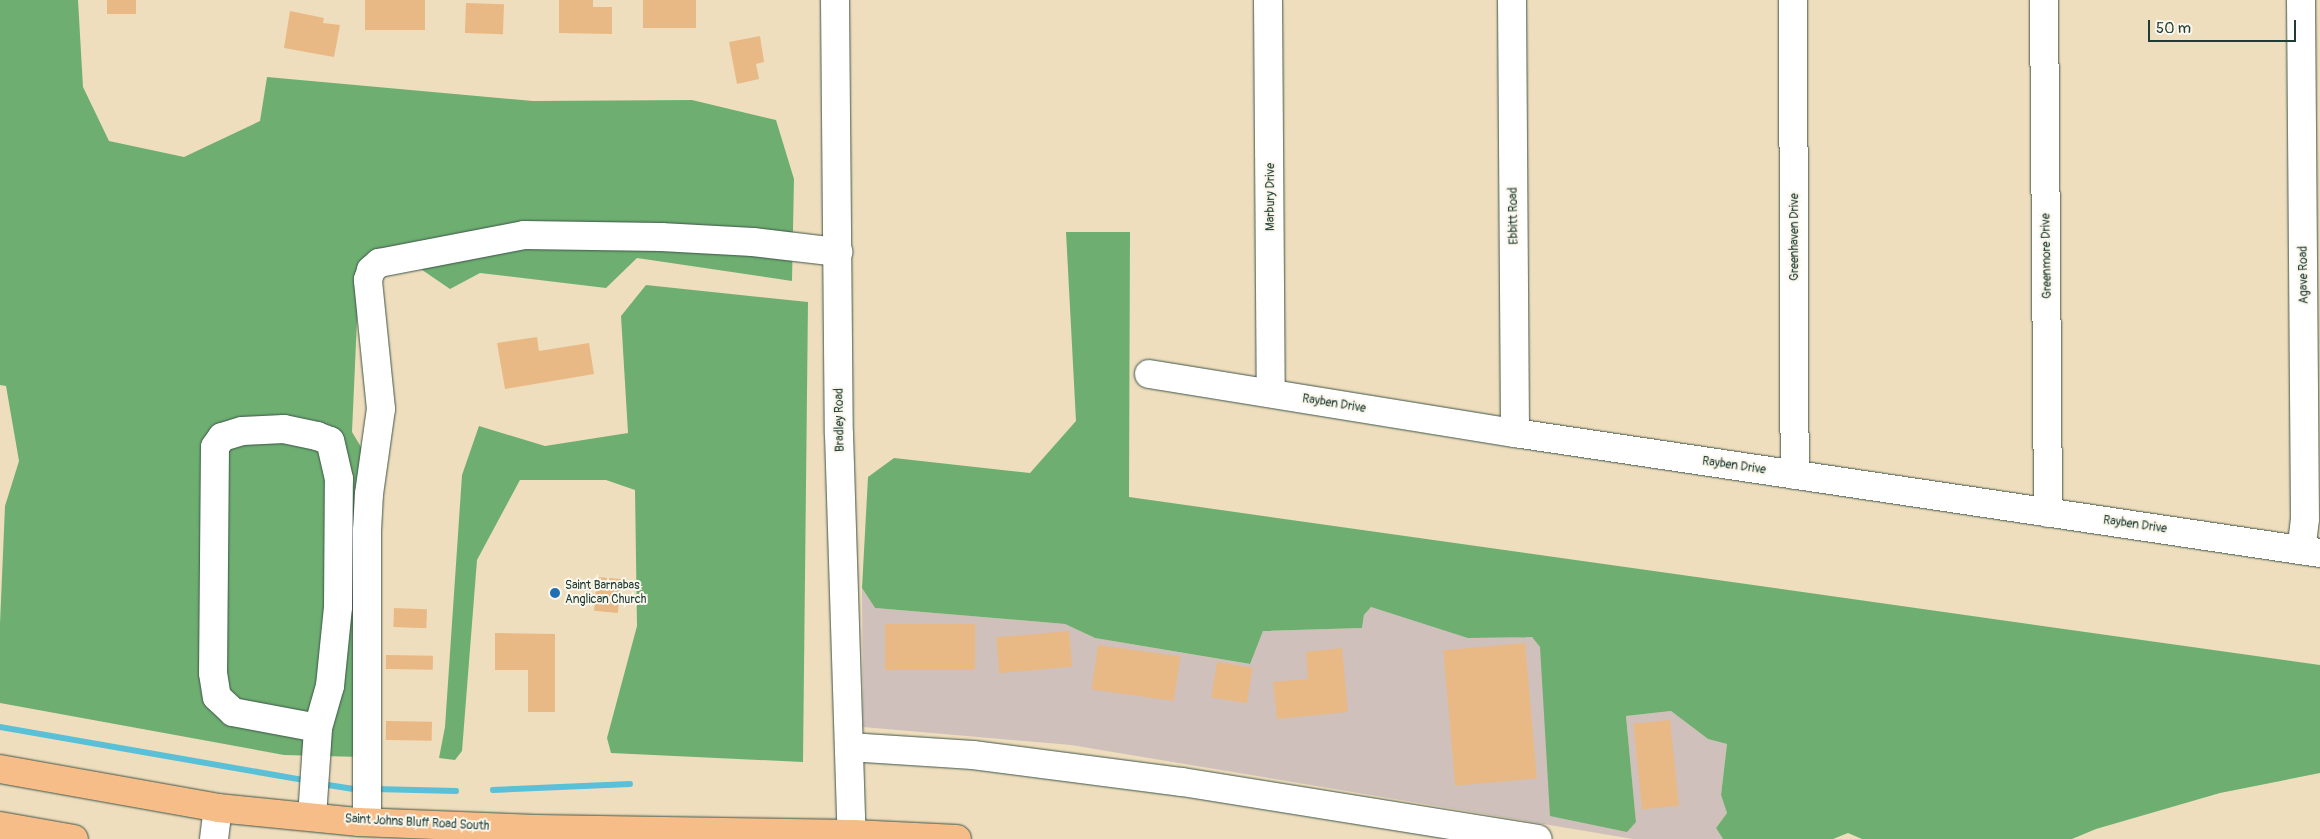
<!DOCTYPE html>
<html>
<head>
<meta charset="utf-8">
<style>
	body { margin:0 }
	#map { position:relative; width:2320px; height:839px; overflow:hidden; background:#efdebd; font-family:Pangolin,sans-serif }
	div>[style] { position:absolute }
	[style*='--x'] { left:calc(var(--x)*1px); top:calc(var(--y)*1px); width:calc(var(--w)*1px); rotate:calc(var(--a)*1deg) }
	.industrial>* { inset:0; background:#cfc0bb }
	.forest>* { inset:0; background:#6eaf71 }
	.stream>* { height:5.5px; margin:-2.75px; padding:0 2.75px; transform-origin:2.75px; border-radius:2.75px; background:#59c0d7 }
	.building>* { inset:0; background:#e8b985; transform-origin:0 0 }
	.roads { filter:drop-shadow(0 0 1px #3e5549) drop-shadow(0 0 1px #3e5549) }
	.minor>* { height:28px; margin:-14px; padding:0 14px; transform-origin:14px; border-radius:14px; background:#fff }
	.major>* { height:28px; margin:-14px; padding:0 14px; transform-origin:14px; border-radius:14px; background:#f7bd88 }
	.dots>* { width:14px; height:14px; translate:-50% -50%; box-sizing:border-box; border:2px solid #fbf7ec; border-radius:50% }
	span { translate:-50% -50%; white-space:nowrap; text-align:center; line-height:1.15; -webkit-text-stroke:4px #fbf7ec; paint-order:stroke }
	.street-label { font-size:12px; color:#1f3d34 }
	.poi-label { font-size:12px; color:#1f3d34 }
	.left { translate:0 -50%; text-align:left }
	.scale { position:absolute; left:2148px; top:20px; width:148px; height:22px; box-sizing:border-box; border:2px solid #1f3d34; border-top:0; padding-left:6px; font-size:15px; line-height:18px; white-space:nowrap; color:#1f3d34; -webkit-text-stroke:4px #fbf7ec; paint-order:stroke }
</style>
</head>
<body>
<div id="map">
	<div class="industrial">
		<i style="clip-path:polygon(862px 588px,875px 608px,1065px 624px,1095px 638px,1249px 664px,1263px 631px,1362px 628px,1364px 615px,1371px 607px,1468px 637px,1532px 637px,1540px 647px,1636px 822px,1626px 716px,1671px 711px,1708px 739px,1727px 744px,1721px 795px,1727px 813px,1716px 828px,1723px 839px,1633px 839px,1071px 745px,863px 727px)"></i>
	</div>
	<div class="forest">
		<i style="clip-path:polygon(0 0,78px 0,83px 87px,109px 141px,184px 157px,260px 121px,267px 77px,533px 101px,692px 100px,776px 120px,794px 179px,792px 281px,637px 258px,606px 288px,480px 273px,450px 289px,393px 250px,359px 276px,352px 432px,364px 452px,361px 757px,284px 755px,0 703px,0 624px,5px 506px,19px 461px,6px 386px,0 385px)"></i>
		<i style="clip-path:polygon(1066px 232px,1130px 232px,1129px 497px,2320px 665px,2320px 773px,2220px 793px,2096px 829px,2072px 839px,1862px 839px,1848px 833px,1833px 839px,1723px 839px,1716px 828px,1727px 813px,1721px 795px,1727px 744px,1708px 739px,1671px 711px,1626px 716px,1636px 822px,1627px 832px,1550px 816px,1540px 647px,1532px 637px,1468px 638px,1371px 607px,1364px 615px,1362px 628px,1263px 631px,1250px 664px,1095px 638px,1065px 624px,875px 608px,862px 588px,868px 477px,894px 458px,1030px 473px,1076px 421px)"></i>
		<i style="clip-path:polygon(646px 285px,808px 302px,803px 762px,611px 753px,607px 738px,637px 626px,635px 490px,606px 480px,520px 480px,477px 560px,462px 751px,455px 760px,439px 758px,445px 727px,462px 475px,479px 426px,545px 446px,628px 433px,621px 316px)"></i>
	</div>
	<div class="stream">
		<i style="--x:0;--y:727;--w:313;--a:9.9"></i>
		<i style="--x:322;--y:784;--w:30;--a:9"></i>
		<i style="--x:375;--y:789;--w:81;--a:1.4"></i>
		<i style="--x:493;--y:790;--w:137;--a:-2.5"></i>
	</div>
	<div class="building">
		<i style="left:107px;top:0;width:29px;height:14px"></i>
		<i style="left:365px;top:0;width:60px;height:30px"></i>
		<i style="clip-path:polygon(559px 0,593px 0,593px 7px,612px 7px,612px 34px,559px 33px)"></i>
		<i style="left:643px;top:0;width:53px;height:28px"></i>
		<i style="left:466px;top:3px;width:38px;height:30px;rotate:2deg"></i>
		<i style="clip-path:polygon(290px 11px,324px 18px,323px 23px,340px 25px,334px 57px,284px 48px)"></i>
		<i style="clip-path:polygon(760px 36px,764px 62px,756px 64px,759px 79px,737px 84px,729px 42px)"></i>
		<i style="clip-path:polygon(537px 337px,539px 351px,589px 343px,594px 374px,505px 389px,497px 343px)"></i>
		<i style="left:597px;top:577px;width:24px;height:34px;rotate:5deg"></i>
		<i style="left:394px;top:608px;width:33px;height:19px;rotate:2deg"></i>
		<i style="left:975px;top:624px;width:46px;height:90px;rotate:90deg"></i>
		<i style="left:1069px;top:631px;width:36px;height:73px;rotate:85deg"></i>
		<i style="clip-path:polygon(495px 633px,555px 634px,555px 712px,528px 712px,528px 670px,495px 670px)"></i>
		<i style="left:1525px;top:643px;width:136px;height:82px;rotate:85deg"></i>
		<i style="left:1098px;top:645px;width:83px;height:45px;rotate:8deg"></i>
		<i style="clip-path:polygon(1342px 648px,1348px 712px,1277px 719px,1273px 682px,1308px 679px,1306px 652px)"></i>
		<i style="left:386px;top:655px;width:47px;height:14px;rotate:1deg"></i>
		<i style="left:1217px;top:662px;width:36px;height:36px;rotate:9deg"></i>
		<i style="left:1670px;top:720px;width:86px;height:37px;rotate:84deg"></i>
		<i style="left:386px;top:721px;width:46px;height:19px;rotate:1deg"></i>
	</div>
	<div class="roads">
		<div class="minor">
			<i style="--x:835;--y:0;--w:434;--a:89.5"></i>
			<i style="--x:839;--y:434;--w:405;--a:88.2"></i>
			<i style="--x:1268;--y:0;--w:393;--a:89.6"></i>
			<i style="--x:1512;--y:0;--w:433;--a:89.6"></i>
			<i style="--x:1793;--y:0;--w:475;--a:89.8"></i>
			<i style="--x:2044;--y:0;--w:513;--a:89.55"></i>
			<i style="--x:2301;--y:0;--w:519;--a:89.56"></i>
			<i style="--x:2305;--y:519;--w:31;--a:97"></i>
			<i style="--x:1149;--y:374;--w:371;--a:9.2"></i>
			<i style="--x:1515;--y:433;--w:814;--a:8.48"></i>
			<i style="--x:849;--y:747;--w:124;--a:3.7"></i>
			<i style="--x:973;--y:755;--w:211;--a:7.4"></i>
			<i style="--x:1182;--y:782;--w:360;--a:9.1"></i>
			<i style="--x:312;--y:817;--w:89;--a:-86.1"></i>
			<i style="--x:318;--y:728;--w:44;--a:-74.1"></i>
			<i style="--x:330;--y:686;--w:79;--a:-84.2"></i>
			<i style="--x:338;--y:607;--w:128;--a:-89.6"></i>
			<i style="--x:339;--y:479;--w:39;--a:-103"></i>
			<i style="--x:330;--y:441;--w:14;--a:-159"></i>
			<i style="--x:317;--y:436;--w:34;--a:-168"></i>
			<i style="--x:284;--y:429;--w:42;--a:177.3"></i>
			<i style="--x:242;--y:431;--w:21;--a:163"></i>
			<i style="--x:222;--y:437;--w:12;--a:125"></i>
			<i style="--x:215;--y:447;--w:226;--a:90.5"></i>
			<i style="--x:213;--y:673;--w:24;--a:81"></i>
			<i style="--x:217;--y:697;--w:22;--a:43"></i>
			<i style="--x:233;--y:712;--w:86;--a:10.7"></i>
			<i style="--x:367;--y:822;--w:291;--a:-90"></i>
			<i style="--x:367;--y:531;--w:37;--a:-87"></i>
			<i style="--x:369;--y:494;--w:86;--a:-82"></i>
			<i style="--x:381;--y:409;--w:130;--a:-95.8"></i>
			<i style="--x:368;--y:280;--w:10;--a:-73"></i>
			<i style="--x:371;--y:270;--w:11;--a:-41"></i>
			<i style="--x:379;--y:263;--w:148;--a:-10.9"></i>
			<i style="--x:524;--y:235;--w:137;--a:0.8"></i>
			<i style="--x:661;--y:237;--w:92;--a:3.1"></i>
			<i style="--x:753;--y:242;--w:86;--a:6.7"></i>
			<i style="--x:214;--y:839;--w:31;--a:-83"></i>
		</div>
		<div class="major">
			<i style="--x:0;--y:769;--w:221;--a:10.1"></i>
			<i style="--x:218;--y:808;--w:142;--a:5.7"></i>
			<i style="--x:359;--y:822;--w:177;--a:2.3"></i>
			<i style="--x:536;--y:829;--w:316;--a:0.9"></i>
			<i style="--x:852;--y:834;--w:105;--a:2.7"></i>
			<i style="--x:0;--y:826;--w:75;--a:10"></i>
		</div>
	</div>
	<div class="dots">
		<i style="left:555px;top:593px;background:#1f6fb2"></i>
	</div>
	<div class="street-label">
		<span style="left:1271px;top:197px;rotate:-90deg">Marbury Drive</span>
		<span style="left:1514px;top:216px;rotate:-91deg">Ebbitt Road</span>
		<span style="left:1795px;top:237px;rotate:-90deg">Greenhaven Drive</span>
		<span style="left:2047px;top:256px;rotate:-91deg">Greenmore Drive</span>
		<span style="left:2304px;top:275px;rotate:-91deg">Agave Road</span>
		<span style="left:1334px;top:404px;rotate:9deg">Rayben Drive</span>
		<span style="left:840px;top:420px;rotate:-91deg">Bradley Road</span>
		<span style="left:1734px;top:466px;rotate:8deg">Rayben Drive</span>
		<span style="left:2135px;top:525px;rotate:8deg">Rayben Drive</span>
		<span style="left:417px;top:823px;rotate:3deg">Saint Johns Bluff Road South</span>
	</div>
	<div class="poi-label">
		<span class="left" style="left:565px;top:593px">Saint Barnabas<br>Anglican Church</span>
	</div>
	<div class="scale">50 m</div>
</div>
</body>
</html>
